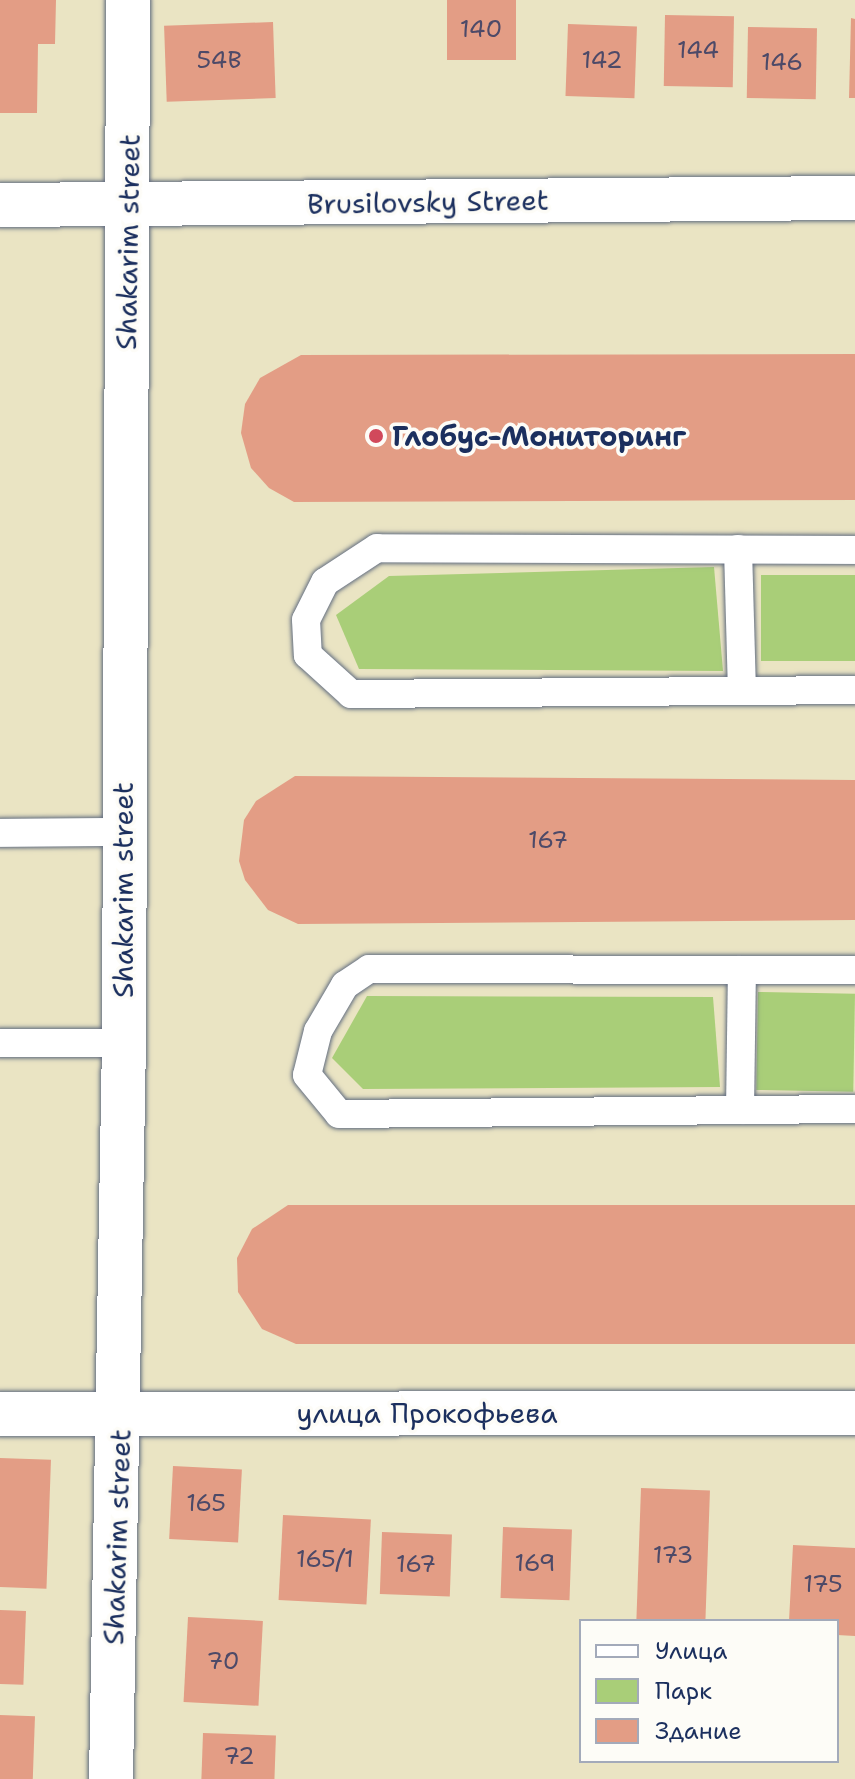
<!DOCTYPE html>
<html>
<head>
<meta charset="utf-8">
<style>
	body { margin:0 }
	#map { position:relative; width:855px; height:1779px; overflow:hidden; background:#eae4c3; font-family:"Shantell Sans",sans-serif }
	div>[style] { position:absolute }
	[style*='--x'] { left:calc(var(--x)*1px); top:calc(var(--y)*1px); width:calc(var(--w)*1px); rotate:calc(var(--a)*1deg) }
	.green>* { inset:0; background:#a9ce78; transform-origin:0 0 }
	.building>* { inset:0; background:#e39d85; transform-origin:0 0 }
	.roads { filter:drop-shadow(0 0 2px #636e81) drop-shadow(0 0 2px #636e81) }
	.service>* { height:28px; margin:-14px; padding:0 14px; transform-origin:14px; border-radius:14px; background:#fff }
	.minor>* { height:44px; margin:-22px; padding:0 22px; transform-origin:22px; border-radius:22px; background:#fff }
	.tertiary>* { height:44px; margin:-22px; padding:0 22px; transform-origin:22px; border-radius:22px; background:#fff }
	.dots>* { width:22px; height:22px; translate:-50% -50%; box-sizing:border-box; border:4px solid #fdfcf7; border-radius:50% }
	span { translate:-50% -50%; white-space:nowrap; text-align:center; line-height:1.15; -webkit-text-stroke:7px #fdfcf7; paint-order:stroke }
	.number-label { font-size:24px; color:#4d4a68 }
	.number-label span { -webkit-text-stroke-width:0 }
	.street-label { font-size:28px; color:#1b2f5e }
	.poi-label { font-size:28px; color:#1b2f5e; font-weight:700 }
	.left { translate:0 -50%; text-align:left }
	.legend { position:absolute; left:579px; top:1619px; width:260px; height:144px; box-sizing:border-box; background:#fdfcf7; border:2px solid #a3aaba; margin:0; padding:10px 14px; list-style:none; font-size:24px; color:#1b2f5e }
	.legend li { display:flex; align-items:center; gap:16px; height:40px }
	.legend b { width:40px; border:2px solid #a3aaba }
</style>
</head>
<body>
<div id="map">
	<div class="green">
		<i style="clip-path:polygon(714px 567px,723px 671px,359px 669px,336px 615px,389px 576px)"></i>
		<i style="left:855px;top:575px;width:86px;height:94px;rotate:90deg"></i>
		<i style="left:758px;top:992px;width:97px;height:98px;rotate:1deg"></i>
		<i style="clip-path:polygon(367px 996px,713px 997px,720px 1087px,363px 1089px,332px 1058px)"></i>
	</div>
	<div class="building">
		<i style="clip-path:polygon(0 0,56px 0,55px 44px,38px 44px,37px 113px,0 113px)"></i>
		<i style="left:447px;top:0;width:69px;height:60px"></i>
		<i style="left:665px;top:15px;width:69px;height:71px;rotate:1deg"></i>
		<i style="clip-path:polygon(851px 18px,855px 19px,855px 98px,849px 98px)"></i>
		<i style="left:273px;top:22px;width:76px;height:109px;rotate:88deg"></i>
		<i style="left:568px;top:24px;width:69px;height:72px;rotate:2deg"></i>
		<i style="left:748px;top:27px;width:69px;height:71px;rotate:1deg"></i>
		<i style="clip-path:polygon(855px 354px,855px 500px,294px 502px,269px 488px,251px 468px,241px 433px,245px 404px,260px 378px,301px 355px)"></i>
		<i style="clip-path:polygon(295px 776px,855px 780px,855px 920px,298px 924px,268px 910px,245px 880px,239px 861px,244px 820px,256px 801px)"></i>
		<i style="clip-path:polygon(288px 1205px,855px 1205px,855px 1344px,296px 1344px,262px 1329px,238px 1292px,237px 1258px,252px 1229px)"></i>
		<i style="left:0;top:1458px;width:51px;height:129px;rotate:2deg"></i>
		<i style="left:173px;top:1466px;width:69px;height:73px;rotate:3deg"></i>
		<i style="left:641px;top:1488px;width:69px;height:133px;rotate:2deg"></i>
		<i style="left:283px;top:1515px;width:88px;height:85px;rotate:3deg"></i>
		<i style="left:503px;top:1527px;width:69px;height:71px;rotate:2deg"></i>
		<i style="left:382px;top:1532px;width:70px;height:62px;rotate:2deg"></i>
		<i style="clip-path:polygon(793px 1545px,855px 1548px,855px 1636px,837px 1635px,837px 1621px,789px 1621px)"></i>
		<i style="left:0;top:1610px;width:26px;height:74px;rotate:2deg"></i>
		<i style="left:188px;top:1617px;width:75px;height:85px;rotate:3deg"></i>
		<i style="left:0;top:1715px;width:35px;height:64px;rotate:2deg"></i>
		<i style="left:203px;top:1733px;width:73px;height:46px;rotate:2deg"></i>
	</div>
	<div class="roads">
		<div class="service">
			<i style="--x:738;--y:549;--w:142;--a:88.4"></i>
			<i style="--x:855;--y:550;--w:478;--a:-179.8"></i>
			<i style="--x:377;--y:548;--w:62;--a:146.8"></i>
			<i style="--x:325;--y:582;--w:42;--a:116.6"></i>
			<i style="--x:306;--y:620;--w:35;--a:87"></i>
			<i style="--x:308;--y:655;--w:58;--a:42.2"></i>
			<i style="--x:351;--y:694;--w:504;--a:-0.45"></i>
			<i style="--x:0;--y:833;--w:122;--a:-0.5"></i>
			<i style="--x:855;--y:970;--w:486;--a:-179.9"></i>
			<i style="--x:369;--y:969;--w:29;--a:146"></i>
			<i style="--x:345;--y:985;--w:53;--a:120.4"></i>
			<i style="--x:318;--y:1031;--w:45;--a:104"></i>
			<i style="--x:307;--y:1075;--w:50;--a:50.6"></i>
			<i style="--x:339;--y:1114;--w:516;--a:-0.56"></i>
			<i style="--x:0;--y:1043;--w:124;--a:0"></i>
			<i style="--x:740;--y:1110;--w:140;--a:-89.2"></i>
		</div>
		<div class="minor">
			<i style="--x:0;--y:1414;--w:855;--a:-0.07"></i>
		</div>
		<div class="tertiary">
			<i style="--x:0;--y:205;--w:855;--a:-0.47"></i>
			<i style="--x:111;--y:1779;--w:736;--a:-88.99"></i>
			<i style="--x:124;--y:1043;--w:1043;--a:-89.78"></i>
		</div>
	</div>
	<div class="dots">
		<i style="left:376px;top:436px;background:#d1495b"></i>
	</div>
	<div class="number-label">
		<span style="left:481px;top:30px">140</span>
		<span style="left:698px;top:51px">144</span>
		<span style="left:219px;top:61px">54В</span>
		<span style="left:602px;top:61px">142</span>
		<span style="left:782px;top:63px">146</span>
		<span style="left:548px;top:841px">167</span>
		<span style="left:206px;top:1504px">165</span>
		<span style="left:673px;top:1556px">173</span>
		<span style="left:325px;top:1560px">165/1</span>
		<span style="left:535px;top:1564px">169</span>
		<span style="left:416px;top:1565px">167</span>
		<span style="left:823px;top:1585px">175</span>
		<span style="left:223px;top:1662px">70</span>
		<span style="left:239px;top:1757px">72</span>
	</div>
	<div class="street-label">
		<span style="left:428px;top:202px;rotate:-1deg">Brusilovsky Street</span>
		<span style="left:128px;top:242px;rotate:-89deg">Shakarim street</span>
		<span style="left:123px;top:890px;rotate:-90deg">Shakarim street</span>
		<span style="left:427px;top:1413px">улица Прокофьева</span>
		<span style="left:117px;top:1537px;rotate:-88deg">Shakarim street</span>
	</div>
	<div class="poi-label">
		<span class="left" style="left:392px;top:436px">Глобус-Мониторинг</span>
	</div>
	<ul class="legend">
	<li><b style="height:10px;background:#fff"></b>Улица</li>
	<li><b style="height:22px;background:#a9ce78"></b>Парк</li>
	<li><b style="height:22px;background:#e39d85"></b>Здание</li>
	</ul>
</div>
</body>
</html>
